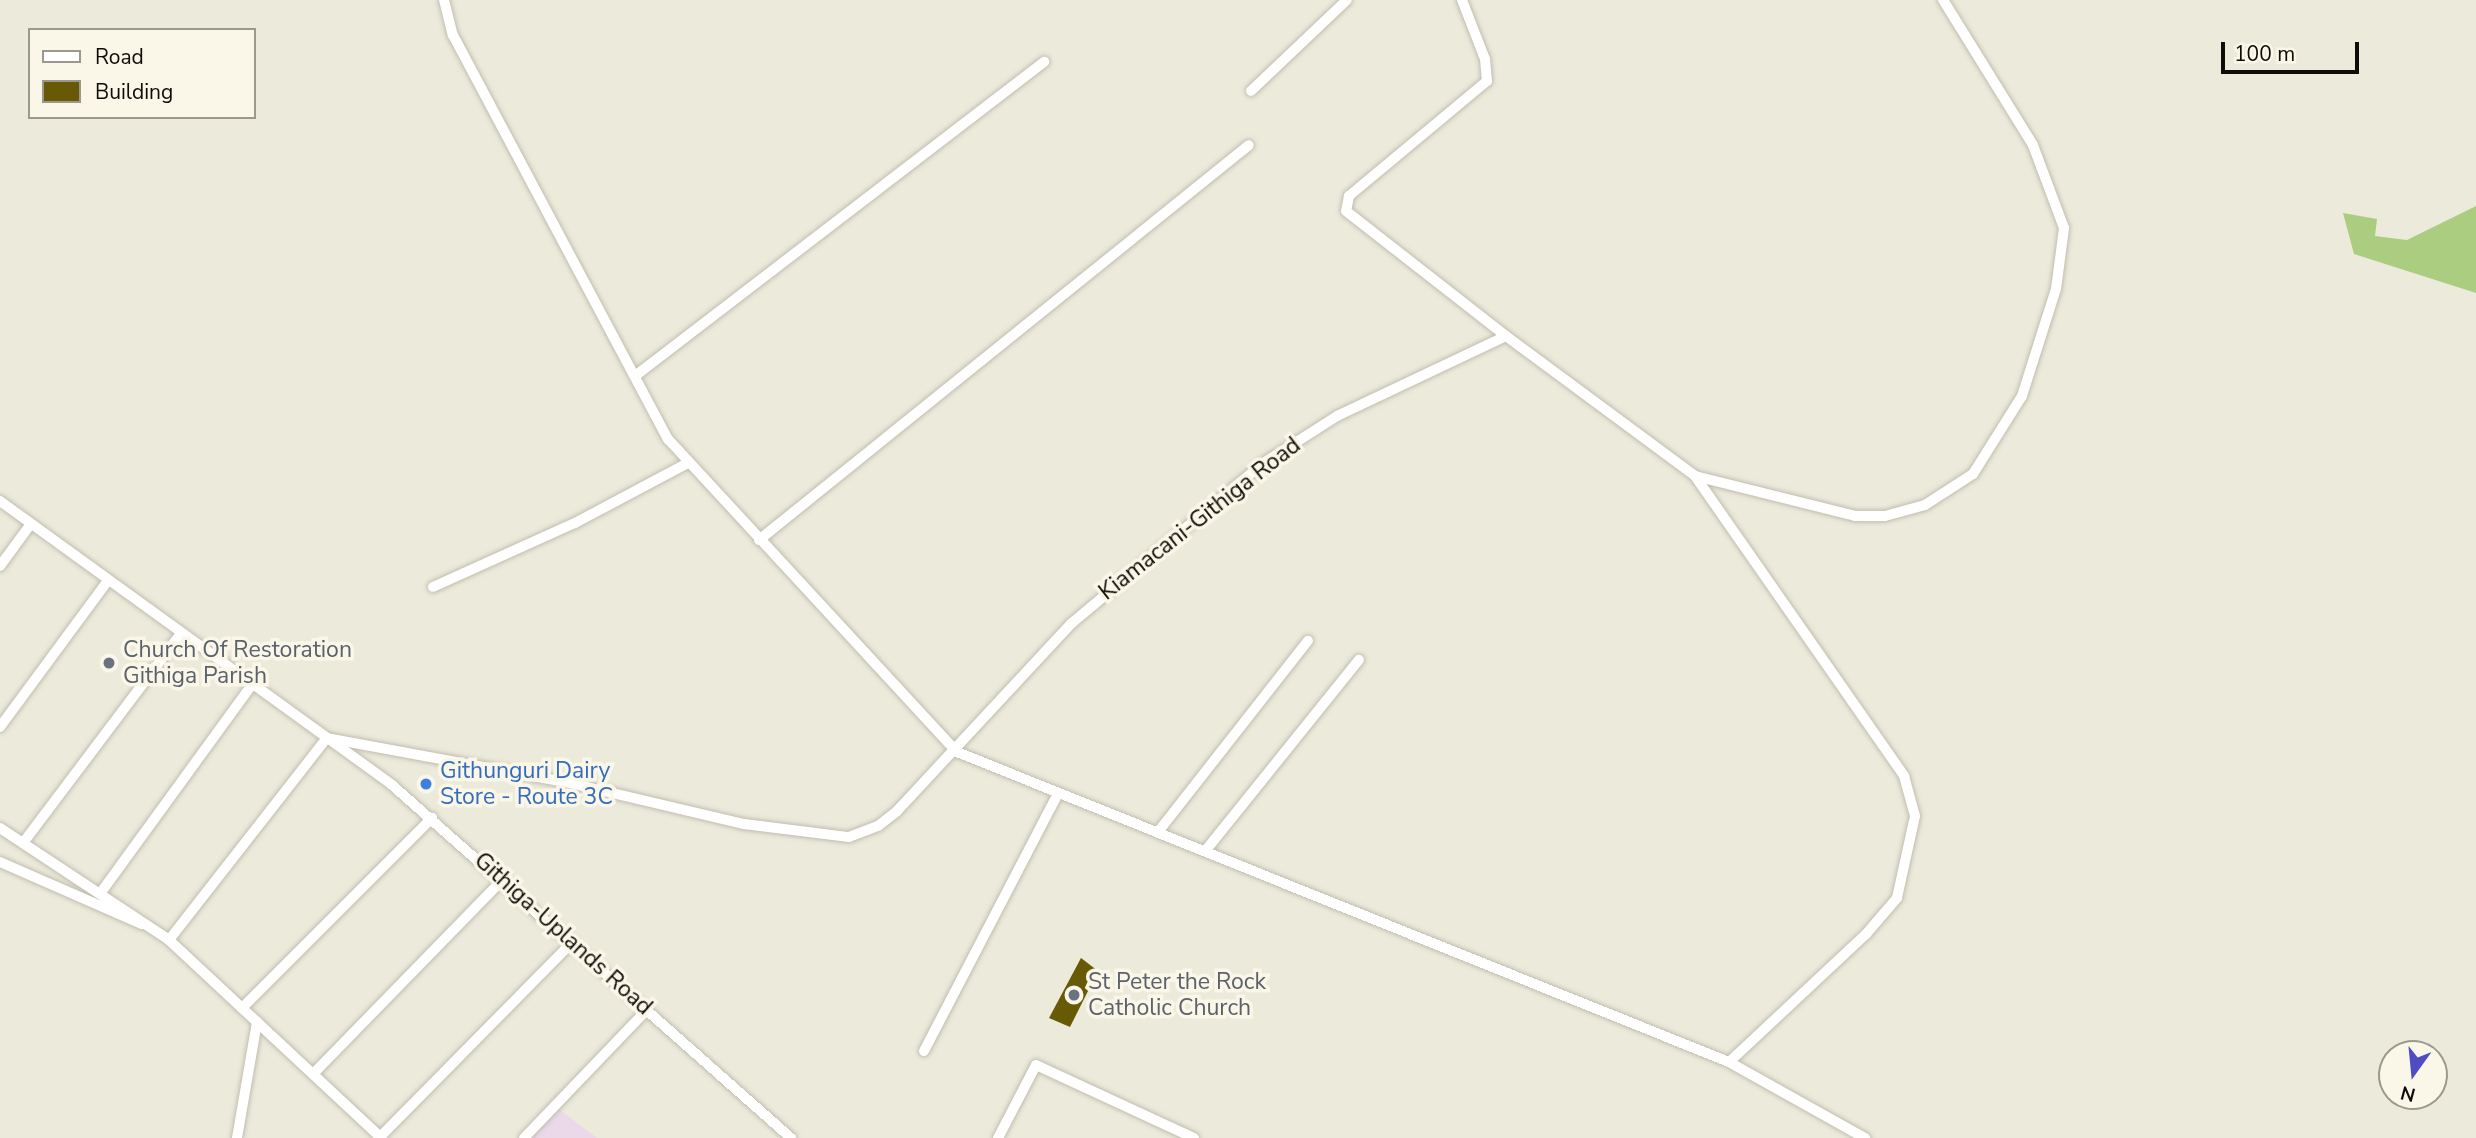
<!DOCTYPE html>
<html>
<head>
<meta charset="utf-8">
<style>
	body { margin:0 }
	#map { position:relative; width:2476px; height:1138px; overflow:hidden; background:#eceadb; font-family:"Nunito Sans",sans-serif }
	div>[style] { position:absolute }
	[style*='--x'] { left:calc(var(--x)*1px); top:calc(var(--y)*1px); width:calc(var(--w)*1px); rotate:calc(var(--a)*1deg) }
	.education>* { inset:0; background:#ebd9ea }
	.green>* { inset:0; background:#abcd80 }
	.building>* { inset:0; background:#675905 }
	.roads { filter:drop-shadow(0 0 2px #c0beb0) drop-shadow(0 0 2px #c0beb0) }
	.street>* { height:10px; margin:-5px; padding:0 5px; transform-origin:5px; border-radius:5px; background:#fff }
	.dots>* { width:19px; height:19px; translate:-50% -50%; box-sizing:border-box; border:4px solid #faf7e8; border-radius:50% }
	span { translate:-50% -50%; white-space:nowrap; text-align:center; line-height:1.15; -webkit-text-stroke:7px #faf7e8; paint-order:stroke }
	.street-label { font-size:23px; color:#0d0c08 }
	.worship-label { font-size:23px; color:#5b616d }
	.left { translate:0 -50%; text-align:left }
	.shop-label { font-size:23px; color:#366cbe }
	.legend { position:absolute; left:28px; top:28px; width:228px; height:91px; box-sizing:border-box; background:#faf7e8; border:2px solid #9b998e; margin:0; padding:9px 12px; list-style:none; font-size:21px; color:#0d0c08 }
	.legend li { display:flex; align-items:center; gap:14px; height:35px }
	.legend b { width:35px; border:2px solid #9b998e }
	.north { position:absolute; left:2378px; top:1040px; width:70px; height:70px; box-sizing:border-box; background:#faf7e8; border:2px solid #9b998e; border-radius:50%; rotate:195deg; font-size:19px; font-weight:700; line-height:28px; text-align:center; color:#0d0c08 }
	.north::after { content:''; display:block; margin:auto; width:24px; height:32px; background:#4f4dc4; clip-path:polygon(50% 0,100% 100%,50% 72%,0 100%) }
	.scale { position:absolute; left:2221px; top:42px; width:138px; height:32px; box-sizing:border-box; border:4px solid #0d0c08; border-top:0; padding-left:9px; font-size:21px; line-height:24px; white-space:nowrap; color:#0d0c08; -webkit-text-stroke:5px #faf7e8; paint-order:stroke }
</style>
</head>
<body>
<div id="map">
	<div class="education">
		<i style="clip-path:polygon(559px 1109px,597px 1138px,531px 1138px)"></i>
	</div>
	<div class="green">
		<i style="clip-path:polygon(2476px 206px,2476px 293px,2354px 254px,2343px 213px,2377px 219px,2375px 236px,2407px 240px)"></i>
	</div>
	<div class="building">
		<i style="clip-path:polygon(1081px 958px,1098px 971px,1070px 1027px,1049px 1018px)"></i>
	</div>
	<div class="roads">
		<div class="street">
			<i style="--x:444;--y:0;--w:36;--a:76"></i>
			<i style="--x:453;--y:35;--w:458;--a:62"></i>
			<i style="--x:668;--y:439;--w:426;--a:47.3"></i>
			<i style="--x:957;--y:752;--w:832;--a:21.88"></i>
			<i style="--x:1729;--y:1062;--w:156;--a:29.2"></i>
			<i style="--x:1462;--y:0;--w:63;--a:68.7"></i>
			<i style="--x:1485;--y:59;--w:22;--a:85"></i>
			<i style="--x:1487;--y:81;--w:180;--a:140.2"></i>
			<i style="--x:1349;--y:196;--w:15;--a:101"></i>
			<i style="--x:1346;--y:211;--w:203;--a:38"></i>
			<i style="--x:1251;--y:91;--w:132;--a:-43.5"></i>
			<i style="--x:635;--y:376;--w:516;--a:-37.51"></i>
			<i style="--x:1695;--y:476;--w:366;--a:55.1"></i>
			<i style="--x:1904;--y:776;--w:41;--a:74.6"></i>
			<i style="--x:1915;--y:816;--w:84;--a:102.4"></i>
			<i style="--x:1897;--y:898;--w:48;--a:130.7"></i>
			<i style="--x:1866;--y:934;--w:187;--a:136.9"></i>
			<i style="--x:0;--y:501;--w:484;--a:35.9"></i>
			<i style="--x:392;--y:785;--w:533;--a:41.5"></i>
			<i style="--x:759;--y:540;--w:629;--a:-38.87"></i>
			<i style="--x:0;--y:566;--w:51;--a:-53.8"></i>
			<i style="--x:433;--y:587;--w:156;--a:-24.3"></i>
			<i style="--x:575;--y:523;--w:126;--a:-28"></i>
			<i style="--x:0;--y:727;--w:180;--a:-53.6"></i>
			<i style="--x:327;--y:738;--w:247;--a:10.5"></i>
			<i style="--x:570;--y:783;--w:179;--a:13.3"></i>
			<i style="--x:744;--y:824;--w:106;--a:7.1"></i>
			<i style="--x:849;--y:837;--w:31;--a:-21"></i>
			<i style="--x:878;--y:826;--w:24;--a:-38"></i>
			<i style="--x:897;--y:811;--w:257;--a:-47.1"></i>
			<i style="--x:1072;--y:623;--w:248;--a:-39.9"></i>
			<i style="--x:1262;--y:464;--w:89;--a:-32.6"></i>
			<i style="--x:1337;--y:416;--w:187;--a:-25.3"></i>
			<i style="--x:1506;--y:336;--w:235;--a:36.5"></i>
			<i style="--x:1695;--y:476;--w:165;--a:14"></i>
			<i style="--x:1855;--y:516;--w:30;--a:0"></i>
			<i style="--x:1885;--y:516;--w:41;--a:-15.4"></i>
			<i style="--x:1925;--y:505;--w:57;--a:-32.9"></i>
			<i style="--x:1973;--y:474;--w:92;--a:-57.9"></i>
			<i style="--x:2022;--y:396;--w:112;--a:-72.4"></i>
			<i style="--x:2056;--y:289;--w:62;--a:-82.5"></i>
			<i style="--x:2064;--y:228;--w:89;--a:-110.5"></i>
			<i style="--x:2033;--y:145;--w:171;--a:-121.8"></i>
			<i style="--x:0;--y:828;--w:203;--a:33.5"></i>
			<i style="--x:169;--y:940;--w:290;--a:43"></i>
			<i style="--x:1158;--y:832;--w:243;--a:-51.9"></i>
			<i style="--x:23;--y:843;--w:261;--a:-53"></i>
			<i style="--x:1206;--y:850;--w:244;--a:-51.2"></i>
			<i style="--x:0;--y:862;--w:155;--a:23.6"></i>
			<i style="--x:102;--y:891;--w:253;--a:-54"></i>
			<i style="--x:169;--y:940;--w:256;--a:-52"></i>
			<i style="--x:242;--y:1008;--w:269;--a:-45"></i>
			<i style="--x:924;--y:1051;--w:290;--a:-62.5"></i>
			<i style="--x:313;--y:1074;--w:272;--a:-45.7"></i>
			<i style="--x:380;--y:1137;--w:274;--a:-45.4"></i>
			<i style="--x:237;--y:1138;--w:118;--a:-80.2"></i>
			<i style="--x:524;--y:1138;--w:176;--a:-46.2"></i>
			<i style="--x:998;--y:1138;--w:82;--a:-62.5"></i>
			<i style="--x:1036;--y:1065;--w:174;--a:24.8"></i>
		</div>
	</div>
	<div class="dots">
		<i style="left:109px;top:663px;background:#6b7280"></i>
		<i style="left:426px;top:784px;background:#3f7fe0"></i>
		<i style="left:1074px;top:995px;background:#6b7280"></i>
	</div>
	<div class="street-label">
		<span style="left:1200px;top:519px;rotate:-38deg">Kiamacani-Githiga Road</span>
		<span style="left:563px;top:934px;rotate:42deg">Githiga-Uplands Road</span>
	</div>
	<div class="worship-label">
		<span class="left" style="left:123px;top:663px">Church Of Restoration<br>Githiga Parish</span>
		<span class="left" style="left:1088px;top:995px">St Peter the Rock<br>Catholic Church</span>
	</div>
	<div class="shop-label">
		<span class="left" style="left:440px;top:784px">Githunguri Dairy<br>Store - Route 3C</span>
	</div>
	<ul class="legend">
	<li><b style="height:9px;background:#fff"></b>Road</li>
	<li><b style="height:19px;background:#675905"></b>Building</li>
	</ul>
	<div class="north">N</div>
	<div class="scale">100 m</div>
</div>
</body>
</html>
